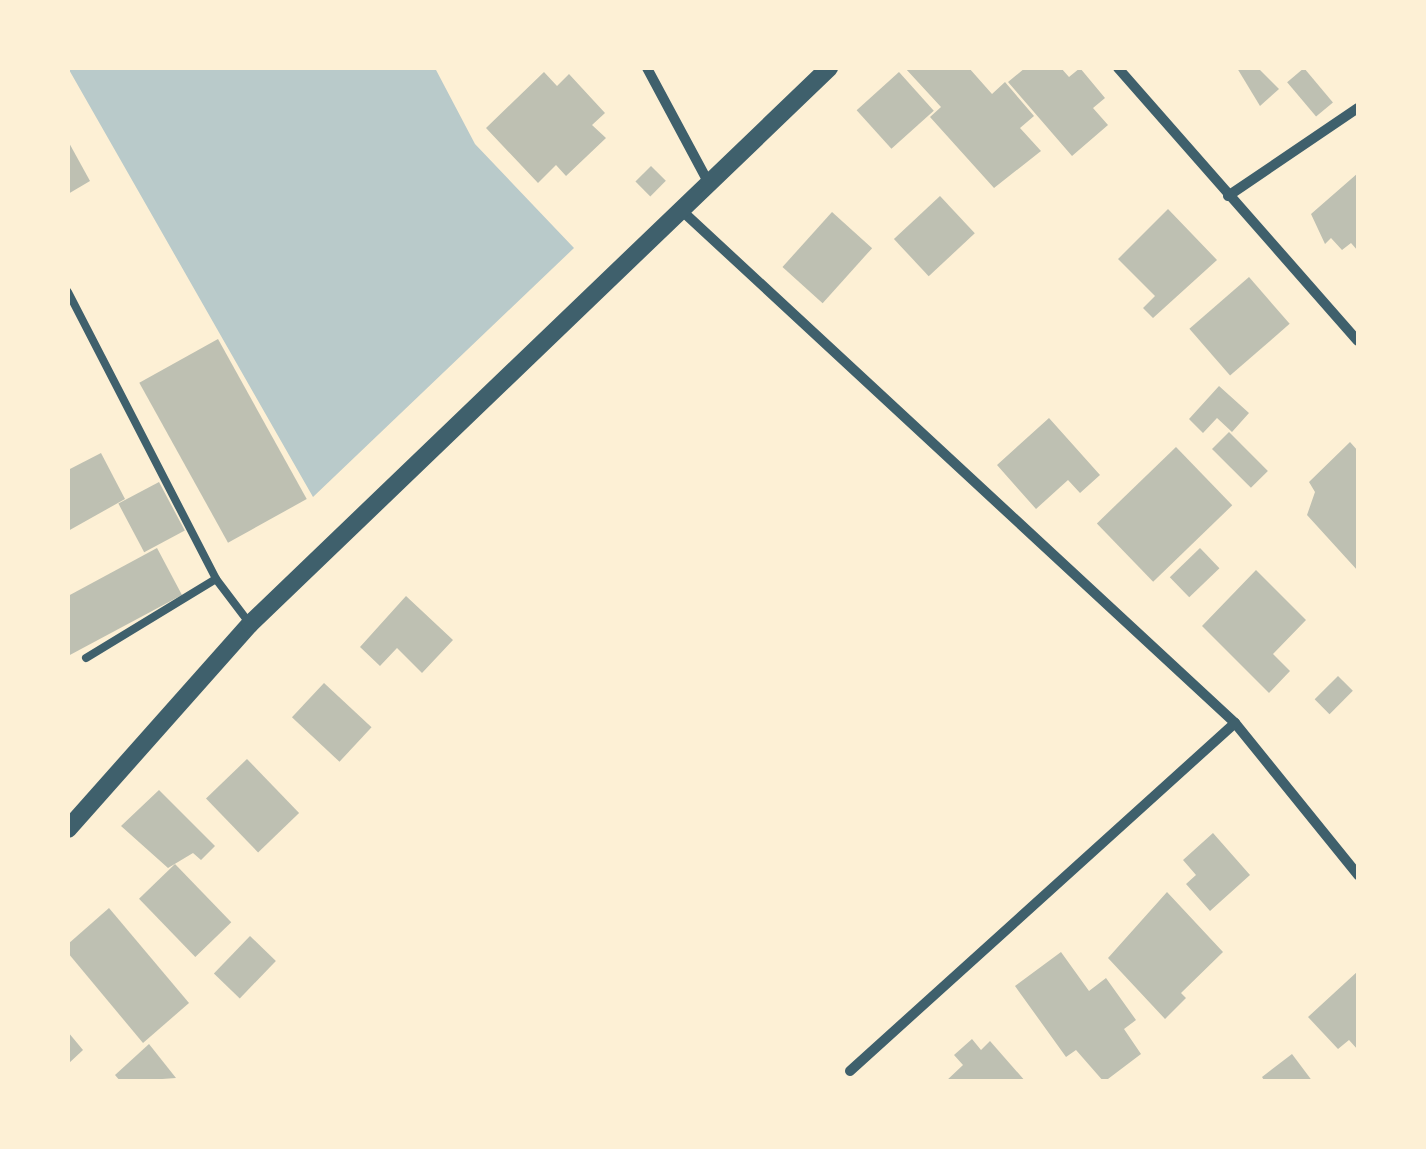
<!DOCTYPE html>
<html>
<head>
<meta charset="utf-8">
<style>
	body { margin:0 }
	#map { position:relative; width:1426px; height:1149px; overflow:hidden; background:#fdf0d5; font-family:Poppins,sans-serif }
	div>[style] { position:absolute }
	[style*='--x'] { left:calc(var(--x)*1px); top:calc(var(--y)*1px); width:calc(var(--w)*1px); rotate:calc(var(--a)*1deg) }
	.green>* { inset:0; background:#b9caca }
	.building>* { inset:0; background:#bec0b2; transform-origin:0 0 }
	.service>* { height:8px; margin:-4px; padding:0 4px; transform-origin:4px; border-radius:4px; background:#3f606c }
	.minor>* { height:10px; margin:-5px; padding:0 5px; transform-origin:5px; border-radius:5px; background:#3f606c }
	.tertiary>* { height:18px; margin:-9px; padding:0 9px; transform-origin:9px; border-radius:9px; background:#3f606c }
	span { translate:-50% -50%; white-space:nowrap; text-align:center; line-height:1.15; -webkit-text-stroke:9px #fdf0d5; paint-order:stroke }
	.frame { position:absolute; inset:0; border:70px solid #fdf0d5; pointer-events:none }
</style>
</head>
<body>
<div id="map">
	<div class="green">
		<i style="clip-path:polygon(68px 68px,435px 68px,475px 144px,574px 248px,313px 497px)"></i>
	</div>
	<div class="building">
		<i style="clip-path:polygon(905px 68px,969px 68px,992px 94px,1005px 82px,1034px 116px,1020px 128px,1041px 151px,994px 188px,930px 117px,941px 107px)"></i>
		<i style="clip-path:polygon(1025px 68px,1061px 68px,1069px 77px,1080px 68px,1105px 98px,1093px 108px,1108px 125px,1072px 156px,1008px 82px)"></i>
		<i style="clip-path:polygon(1237px 68px,1258px 68px,1279px 89px,1260px 106px)"></i>
		<i style="left:1304px;top:68px;width:45px;height:22px;rotate:50deg"></i>
		<i style="clip-path:polygon(544px 72px,557px 86px,569px 74px,605px 113px,592px 125px,606px 138px,566px 176px,556px 165px,538px 183px,486px 128px)"></i>
		<i style="left:899px;top:72px;width:52px;height:57px;rotate:48deg"></i>
		<i style="clip-path:polygon(68px 141px,90px 181px,68px 194px)"></i>
		<i style="left:651px;top:166px;width:21px;height:22px;rotate:45deg"></i>
		<i style="clip-path:polygon(1358px 173px,1358px 251px,1351px 243px,1342px 250px,1331px 238px,1325px 244px,1311px 214px)"></i>
		<i style="left:940px;top:196px;width:51px;height:63px;rotate:47deg"></i>
		<i style="clip-path:polygon(1168px 209px,1217px 260px,1153px 318px,1143px 308px,1155px 296px,1118px 259px)"></i>
		<i style="left:832px;top:212px;width:54px;height:74px;rotate:42deg"></i>
		<i style="left:1249px;top:277px;width:62px;height:79px;rotate:49deg"></i>
		<i style="left:218px;top:339px;width:183px;height:90px;rotate:61deg"></i>
		<i style="clip-path:polygon(1219px 386px,1249px 413px,1232px 432px,1217px 418px,1203px 433px,1189px 419px)"></i>
		<i style="clip-path:polygon(1049px 418px,1100px 475px,1080px 493px,1068px 480px,1036px 509px,997px 465px)"></i>
		<i style="left:1229px;top:432px;width:55px;height:24px;rotate:45deg"></i>
		<i style="clip-path:polygon(1350px 442px,1358px 451px,1358px 571px,1307px 515px,1315px 492px,1309px 482px)"></i>
		<i style="left:1176px;top:447px;width:81px;height:110px;rotate:46deg"></i>
		<i style="clip-path:polygon(101px 453px,125px 499px,68px 531px,68px 470px)"></i>
		<i style="left:159px;top:482px;width:55px;height:46px;rotate:62deg"></i>
		<i style="clip-path:polygon(157px 548px,182px 595px,68px 656px,68px 596px)"></i>
		<i style="left:1200px;top:548px;width:28px;height:42px;rotate:46deg"></i>
		<i style="clip-path:polygon(1256px 570px,1306px 620px,1273px 654px,1290px 671px,1269px 693px,1202px 626px)"></i>
		<i style="clip-path:polygon(406px 596px,453px 640px,422px 673px,397px 648px,380px 666px,360px 647px)"></i>
		<i style="left:1338px;top:676px;width:21px;height:33px;rotate:45deg"></i>
		<i style="left:324px;top:683px;width:65px;height:47px;rotate:43deg"></i>
		<i style="left:247px;top:759px;width:75px;height:57px;rotate:46deg"></i>
		<i style="clip-path:polygon(159px 790px,215px 846px,201px 860px,193px 853px,168px 868px,121px 826px)"></i>
		<i style="clip-path:polygon(1213px 833px,1250px 875px,1210px 911px,1186px 884px,1196px 875px,1183px 860px)"></i>
		<i style="left:175px;top:864px;width:81px;height:50px;rotate:46deg"></i>
		<i style="clip-path:polygon(1167px 892px,1223px 952px,1181px 993px,1186px 998px,1165px 1019px,1108px 958px)"></i>
		<i style="clip-path:polygon(109px 908px,189px 1003px,143px 1043px,68px 953px,68px 944px)"></i>
		<i style="left:250px;top:936px;width:36px;height:52px;rotate:44deg"></i>
		<i style="clip-path:polygon(1061px 952px,1089px 991px,1106px 978px,1136px 1020px,1124px 1029px,1141px 1054px,1104px 1082px,1076px 1050px,1066px 1057px,1015px 986px)"></i>
		<i style="clip-path:polygon(1358px 971px,1358px 1050px,1349px 1040px,1338px 1049px,1308px 1017px)"></i>
		<i style="clip-path:polygon(68px 1032px,83px 1050px,68px 1064px)"></i>
		<i style="clip-path:polygon(972px 1039px,981px 1050px,990px 1041px,1026px 1082px,945px 1082px,963px 1065px,954px 1055px)"></i>
		<i style="clip-path:polygon(149px 1044px,176px 1078px,121px 1082px,115px 1075px)"></i>
		<i style="clip-path:polygon(1292px 1054px,1313px 1082px,1265px 1082px,1262px 1077px)"></i>
	</div>
	<div class="service">
		<i style="--x:68;--y:292;--w:323;--a:62.7"></i>
		<i style="--x:216;--y:579;--w:56;--a:52.9"></i>
		<i style="--x:86;--y:658;--w:152;--a:-31.3"></i>
	</div>
	<div class="minor">
		<i style="--x:647;--y:68;--w:129;--a:61.8"></i>
		<i style="--x:1118;--y:68;--w:363;--a:48.7"></i>
		<i style="--x:1228;--y:196;--w:157;--a:-34.1"></i>
		<i style="--x:680;--y:209;--w:756;--a:42.8"></i>
		<i style="--x:1235;--y:723;--w:196;--a:51"></i>
		<i style="--x:850;--y:1071;--w:519;--a:-42.11"></i>
	</div>
	<div class="tertiary">
		<i style="--x:68;--y:829;--w:274;--a:-48.4"></i>
		<i style="--x:250;--y:624;--w:803;--a:-43.84"></i>
	</div>
	<div class="frame"></div>
</div>
</body>
</html>
